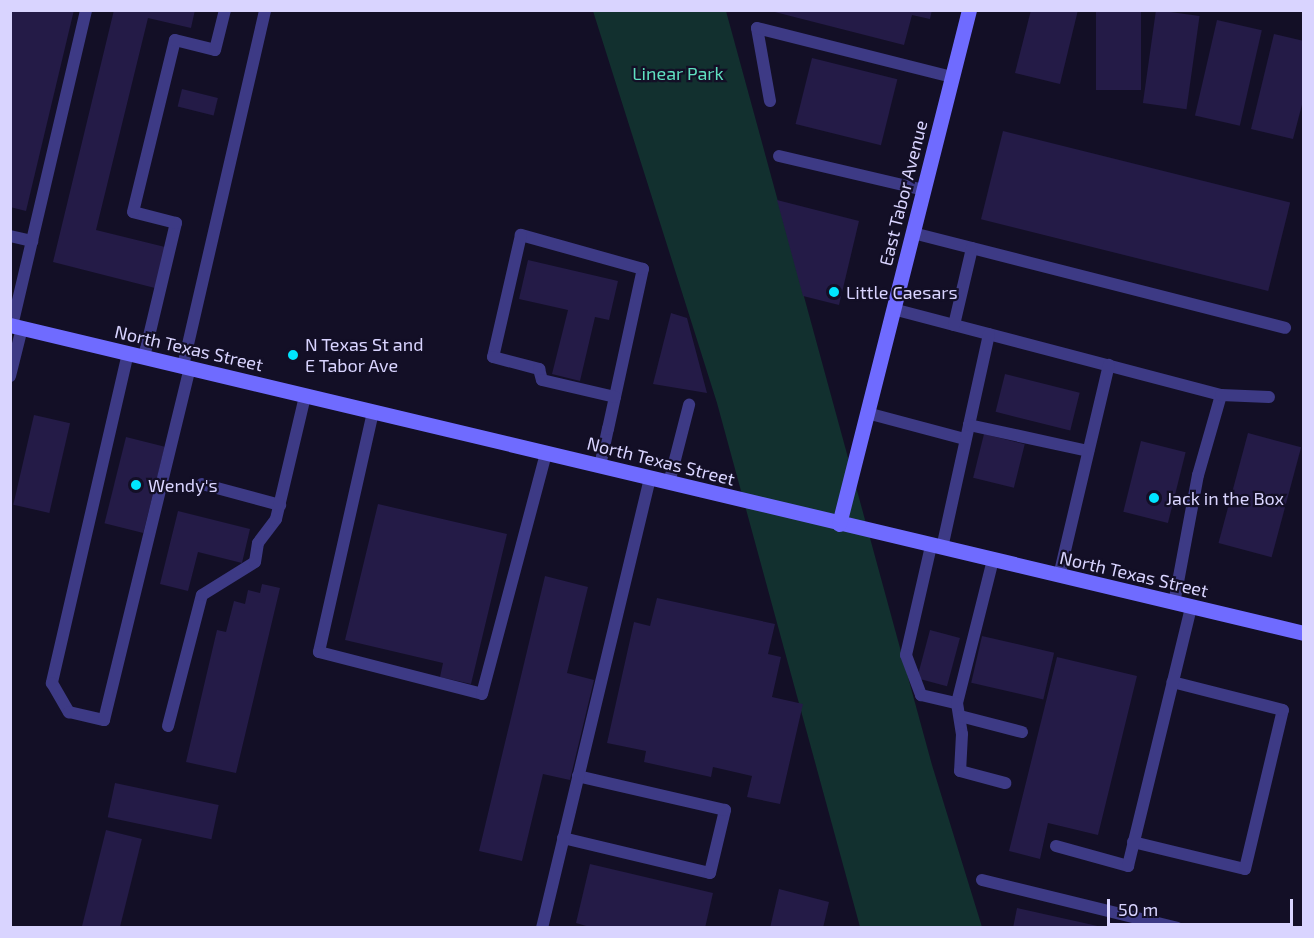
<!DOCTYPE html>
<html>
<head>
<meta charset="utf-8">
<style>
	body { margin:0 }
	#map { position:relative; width:1314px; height:938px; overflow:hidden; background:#130f26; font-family:"Exo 2",sans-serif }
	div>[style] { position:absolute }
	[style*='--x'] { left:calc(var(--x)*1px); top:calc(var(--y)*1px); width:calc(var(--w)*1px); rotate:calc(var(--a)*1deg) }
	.green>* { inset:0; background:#12302f }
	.building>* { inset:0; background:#241b47; transform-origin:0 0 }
	.service>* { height:12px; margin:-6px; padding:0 6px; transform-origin:6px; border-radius:6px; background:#3d3a85 }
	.secondary>* { height:15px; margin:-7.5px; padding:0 7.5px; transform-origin:7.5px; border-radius:7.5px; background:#6f6bff }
	.dots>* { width:16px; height:16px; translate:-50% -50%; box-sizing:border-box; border:3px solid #130f26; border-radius:50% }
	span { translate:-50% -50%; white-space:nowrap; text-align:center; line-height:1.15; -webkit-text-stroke:4.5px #130f26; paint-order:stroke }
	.park-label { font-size:18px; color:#5fe0c0 }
	.street-label { font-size:18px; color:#d9d4ff }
	.poi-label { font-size:18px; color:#d9d4ff }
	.left { translate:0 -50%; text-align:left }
	.frame { position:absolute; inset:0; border:12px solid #d9d4ff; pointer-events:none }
	.scale { position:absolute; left:1107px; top:899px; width:186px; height:27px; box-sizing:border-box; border:3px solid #d9d4ff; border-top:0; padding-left:8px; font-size:18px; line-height:21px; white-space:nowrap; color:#d9d4ff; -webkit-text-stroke:4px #130f26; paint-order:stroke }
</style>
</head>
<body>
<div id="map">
	<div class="green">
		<i style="clip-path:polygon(593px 11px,726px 11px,932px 765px,982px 927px,860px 927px,717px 403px)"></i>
	</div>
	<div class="building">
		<i style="clip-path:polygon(10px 10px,74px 10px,26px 211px,10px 207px)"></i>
		<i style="clip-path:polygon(114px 10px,195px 10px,191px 28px,148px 18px,96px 230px,165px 247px,155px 288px,53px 262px)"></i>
		<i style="clip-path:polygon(767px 10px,932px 10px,930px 19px,912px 15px,904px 45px)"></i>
		<i style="clip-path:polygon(1031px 10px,1078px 10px,1060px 84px,1015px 73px)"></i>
		<i style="left:1096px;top:10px;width:45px;height:80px"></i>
		<i style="left:1156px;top:10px;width:44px;height:94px;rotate:8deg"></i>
		<i style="left:1217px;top:20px;width:46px;height:98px;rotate:13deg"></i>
		<i style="clip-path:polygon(1274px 34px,1304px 41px,1304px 97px,1293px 139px,1251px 129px)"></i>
		<i style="left:812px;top:58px;width:88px;height:68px;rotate:14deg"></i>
		<i style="left:182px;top:89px;width:37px;height:18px;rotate:14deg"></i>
		<i style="left:1003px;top:131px;width:296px;height:91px;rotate:14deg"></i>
		<i style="clip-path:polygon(777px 200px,859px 221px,839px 305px,803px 296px)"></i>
		<i style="clip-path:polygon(528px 260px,618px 281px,609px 320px,595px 317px,580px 381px,552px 374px,568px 310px,519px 299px)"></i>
		<i style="clip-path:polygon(671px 313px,687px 318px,707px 393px,653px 384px)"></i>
		<i style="left:1005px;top:374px;width:77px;height:39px;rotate:14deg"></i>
		<i style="left:34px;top:415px;width:37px;height:92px;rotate:13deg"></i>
		<i style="left:1248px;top:433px;width:55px;height:114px;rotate:15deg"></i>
		<i style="left:984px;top:434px;width:42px;height:45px;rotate:14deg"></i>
		<i style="left:126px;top:437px;width:40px;height:89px;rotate:14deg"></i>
		<i style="left:1141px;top:441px;width:46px;height:73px;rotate:14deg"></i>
		<i style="clip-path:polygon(378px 504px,507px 534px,471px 684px,440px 677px,443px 663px,345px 640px)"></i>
		<i style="clip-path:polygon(178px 511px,250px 529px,242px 563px,198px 552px,188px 591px,160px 584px)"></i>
		<i style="clip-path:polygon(545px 576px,588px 587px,567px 673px,594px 680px,570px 780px,543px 774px,522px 861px,479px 851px)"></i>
		<i style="clip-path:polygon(262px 584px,280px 588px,236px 773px,186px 762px,217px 630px,226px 632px,234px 601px,245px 604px,248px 590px,260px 593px)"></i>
		<i style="clip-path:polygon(657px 598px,775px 624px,768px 654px,781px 657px,772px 697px,803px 704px,780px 804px,747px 797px,752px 776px,713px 767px,711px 777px,644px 762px,646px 751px,607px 743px,634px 622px,650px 626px)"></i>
		<i style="left:930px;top:630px;width:31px;height:50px;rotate:15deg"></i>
		<i style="left:982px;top:636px;width:74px;height:48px;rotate:13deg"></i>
		<i style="clip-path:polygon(1057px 657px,1137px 676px,1098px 835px,1048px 823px,1040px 859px,1009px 851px)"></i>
		<i style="left:115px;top:783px;width:106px;height:35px;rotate:12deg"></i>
		<i style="left:106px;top:830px;width:37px;height:101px;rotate:14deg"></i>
		<i style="clip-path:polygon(590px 864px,713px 893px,705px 928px,593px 928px,576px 923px)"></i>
		<i style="clip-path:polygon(779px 889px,829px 902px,823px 928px,770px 928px)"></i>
		<i style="clip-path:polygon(1017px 908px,1102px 927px,1102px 928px,1013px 928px)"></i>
	</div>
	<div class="service">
		<i style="--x:770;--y:101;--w:74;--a:-100.1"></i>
		<i style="--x:757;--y:28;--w:201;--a:14.1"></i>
		<i style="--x:779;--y:156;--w:149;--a:13.2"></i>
		<i style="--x:913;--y:233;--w:384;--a:14.3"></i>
		<i style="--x:10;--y:236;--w:23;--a:13"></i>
		<i style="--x:893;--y:309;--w:339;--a:14.7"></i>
		<i style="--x:1221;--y:395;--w:83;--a:106"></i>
		<i style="--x:1198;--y:475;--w:130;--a:100.6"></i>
		<i style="--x:954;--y:325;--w:79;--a:-76.8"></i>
		<i style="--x:12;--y:326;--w:325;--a:-76.8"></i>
		<i style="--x:128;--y:353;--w:339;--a:103"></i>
		<i style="--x:52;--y:683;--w:34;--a:60"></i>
		<i style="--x:69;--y:712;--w:36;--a:13"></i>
		<i style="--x:104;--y:720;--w:362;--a:-76.3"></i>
		<i style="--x:144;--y:357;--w:138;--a:-76.6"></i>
		<i style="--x:176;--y:223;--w:44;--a:-165.7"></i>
		<i style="--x:133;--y:212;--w:177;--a:-76.3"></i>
		<i style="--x:175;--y:40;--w:41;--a:14"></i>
		<i style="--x:215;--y:50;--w:41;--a:-76"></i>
		<i style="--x:183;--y:366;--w:365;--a:-77"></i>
		<i style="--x:10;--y:376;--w:49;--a:-76"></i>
		<i style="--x:1221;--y:395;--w:48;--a:2.4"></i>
		<i style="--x:373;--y:412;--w:246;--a:102.7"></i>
		<i style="--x:319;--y:652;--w:168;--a:14.4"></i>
		<i style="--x:482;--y:694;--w:249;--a:-75.1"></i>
		<i style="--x:867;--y:413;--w:101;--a:14.9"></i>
		<i style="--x:969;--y:425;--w:93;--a:-77.6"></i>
		<i style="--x:600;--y:466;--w:38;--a:-78"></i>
		<i style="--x:608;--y:429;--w:164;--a:-77.7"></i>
		<i style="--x:643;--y:269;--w:127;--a:-164.4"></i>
		<i style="--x:521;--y:235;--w:125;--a:102.9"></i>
		<i style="--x:493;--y:357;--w:48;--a:14.6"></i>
		<i style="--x:539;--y:369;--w:11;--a:75"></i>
		<i style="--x:542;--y:380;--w:75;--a:13.1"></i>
		<i style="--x:669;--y:483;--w:81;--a:-75.6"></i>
		<i style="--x:202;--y:484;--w:81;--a:15.1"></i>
		<i style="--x:931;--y:546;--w:112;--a:102.9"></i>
		<i style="--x:906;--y:655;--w:43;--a:69.4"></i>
		<i style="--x:921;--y:695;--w:37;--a:13"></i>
		<i style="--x:957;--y:703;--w:147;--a:-75.9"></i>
		<i style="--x:942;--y:548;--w:126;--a:-77.6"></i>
		<i style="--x:969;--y:425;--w:122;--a:12.3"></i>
		<i style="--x:1059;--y:576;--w:217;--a:-76.7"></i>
		<i style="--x:957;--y:703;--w:31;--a:81"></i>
		<i style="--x:962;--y:734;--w:37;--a:93"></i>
		<i style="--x:960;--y:771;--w:47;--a:14.9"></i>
		<i style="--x:960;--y:716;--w:64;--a:14.5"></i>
		<i style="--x:168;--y:726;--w:135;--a:-75.5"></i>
		<i style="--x:202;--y:595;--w:62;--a:-31.9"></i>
		<i style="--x:255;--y:562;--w:19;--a:-81"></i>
		<i style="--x:258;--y:543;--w:30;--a:-53"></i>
		<i style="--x:276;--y:519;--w:126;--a:-76.7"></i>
		<i style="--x:563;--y:838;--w:151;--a:13.4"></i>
		<i style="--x:710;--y:873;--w:65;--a:-76.6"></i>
		<i style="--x:725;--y:810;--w:151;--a:-167"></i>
		<i style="--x:1133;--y:842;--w:115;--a:13.6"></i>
		<i style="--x:1245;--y:869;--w:163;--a:-76.6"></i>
		<i style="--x:1283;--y:710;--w:114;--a:-165.8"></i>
		<i style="--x:1056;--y:846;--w:75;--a:15.5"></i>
		<i style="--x:1128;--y:866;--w:267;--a:-76.3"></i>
		<i style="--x:982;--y:880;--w:201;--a:13.8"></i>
		<i style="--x:542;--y:928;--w:463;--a:-76.5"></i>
	</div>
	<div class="secondary">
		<i style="--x:10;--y:325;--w:1330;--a:13.39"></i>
		<i style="--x:839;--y:524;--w:530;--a:-75.81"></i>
	</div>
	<div class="dots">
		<i style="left:834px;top:292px;background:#00e5ff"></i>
		<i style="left:293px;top:355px;background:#00e5ff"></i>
		<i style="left:136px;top:485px;background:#00e5ff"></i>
		<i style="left:1154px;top:498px;background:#00e5ff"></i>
	</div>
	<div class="park-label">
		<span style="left:678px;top:73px">Linear Park</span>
	</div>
	<div class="street-label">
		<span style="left:903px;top:193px;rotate:-76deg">East Tabor Avenue</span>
		<span style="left:189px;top:348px;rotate:13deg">North Texas Street</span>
		<span style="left:661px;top:461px;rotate:14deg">North Texas Street</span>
		<span style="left:1134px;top:574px;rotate:13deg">North Texas Street</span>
	</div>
	<div class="poi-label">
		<span class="left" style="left:846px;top:292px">Little Caesars</span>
		<span class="left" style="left:305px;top:355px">N Texas St and<br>E Tabor Ave</span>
		<span class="left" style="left:148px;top:485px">Wendy's</span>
		<span class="left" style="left:1166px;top:498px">Jack in the Box</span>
	</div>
	<div class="frame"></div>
	<div class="scale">50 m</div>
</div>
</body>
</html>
